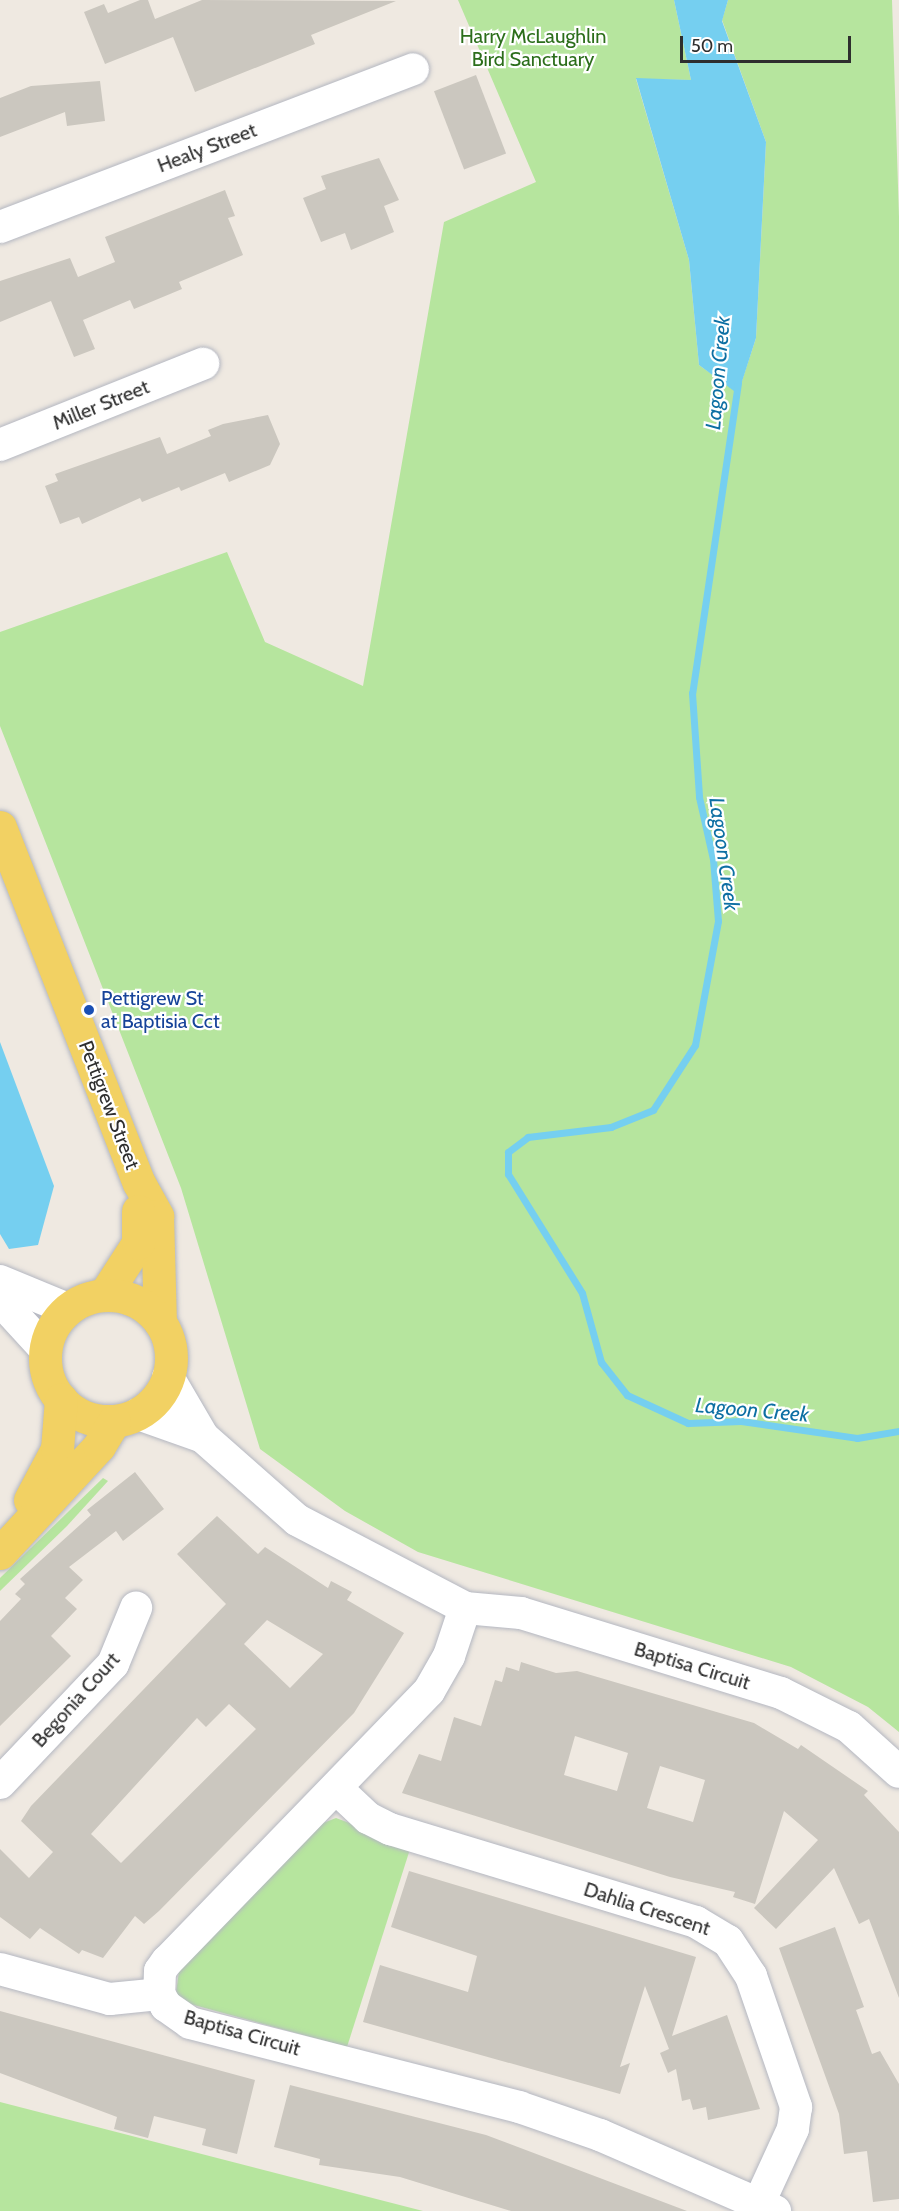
<!DOCTYPE html>
<html>
<head>
<meta charset="utf-8">
<style>
	body { margin:0 }
	#map { position:relative; width:899px; height:2211px; overflow:hidden; background:#efe9e1; font-family:Cabin,sans-serif }
	div>[style] { position:absolute }
	[style*='--x'] { left:calc(var(--x)*1px); top:calc(var(--y)*1px); width:calc(var(--w)*1px); rotate:calc(var(--a)*1deg) }
	.green>* { inset:0; background:#b6e59e }
	.water>* { inset:0; background:#75cff0 }
	.stream>* { height:7px; margin:-3.5px; padding:0 3.5px; transform-origin:3.5px; border-radius:3.5px; background:#75cff0 }
	.building>* { inset:0; background:#cbc7bf; transform-origin:0 0 }
	.roads { filter:drop-shadow(0 0 2px #b4b7c1) drop-shadow(0 0 2px #b4b7c1) }
	.minor>* { height:32px; margin:-16px; padding:0 16px; transform-origin:16px; border-radius:16px; background:#fff }
	.major>* { height:33px; margin:-16.5px; padding:0 16.5px; transform-origin:16.5px; border-radius:16.5px; background:#f2d163 }
	.major>.ring { margin:-16.5px; padding:0; box-sizing:content-box; background:none; border:33px solid #f2d163; border-radius:50% }
	.dots>* { width:16px; height:16px; translate:-50% -50%; box-sizing:border-box; border:3px solid #fff; border-radius:50% }
	span { translate:-50% -50%; white-space:nowrap; text-align:center; line-height:1.15; -webkit-text-stroke:4.5px #fff; paint-order:stroke }
	.park-label { font-size:20px; color:#2c6e1b }
	.street-label { font-size:20px; color:#2e2e2e }
	.transit-label { font-size:20px; color:#164399 }
	.left { translate:0 -50%; text-align:left }
	.water-label { font-size:21px; color:#0d6fa3; font-style:italic }
	.scale { position:absolute; left:680px; top:36px; width:171px; height:27px; box-sizing:border-box; border:3px solid #2e2e2e; border-top:0; padding-left:8px; font-size:18px; line-height:21px; white-space:nowrap; color:#2e2e2e; -webkit-text-stroke:4px #fff; paint-order:stroke }
</style>
</head>
<body>
<div id="map">
	<div class="green">
		<i style="clip-path:polygon(458px 0,674px 0,691px 80px,636px 79px,689px 260px,699px 365px,738px 393px,756px 338px,766px 142px,722px 20px,728px 0,892px 0,899px 217px,899px 1732px,868px 1707px,791px 1667px,418px 1552px,345px 1511px,260px 1449px,181px 1188px,0 726px,0 632px,227px 552px,265px 642px,363px 686px,444px 222px,536px 182px)"></i>
		<i style="clip-path:polygon(103px 1478px,108px 1481px,67px 1526px,0 1591px,0 1578px)"></i>
		<i style="clip-path:polygon(336px 1818px,411px 1846px,347px 2047px,183px 2002px,176px 1993px,179px 1971px,318px 1825px)"></i>
		<i style="clip-path:polygon(0 2102px,423px 2211px,0 2211px)"></i>
	</div>
	<div class="water">
		<i style="clip-path:polygon(674px 0,728px 0,722px 21px,766px 142px,756px 338px,738px 394px,699px 365px,689px 260px,636px 78px,691px 80px)"></i>
		<i style="clip-path:polygon(0 1042px,54px 1186px,38px 1245px,9px 1249px,0 1234px)"></i>
	</div>
	<div class="stream">
		<i style="--x:738;--y:383;--w:313;--a:98.4"></i>
		<i style="--x:692;--y:693;--w:104;--a:86.1"></i>
		<i style="--x:699;--y:797;--w:64;--a:77.3"></i>
		<i style="--x:713;--y:859;--w:62;--a:85.4"></i>
		<i style="--x:718;--y:921;--w:126;--a:100.5"></i>
		<i style="--x:695;--y:1045;--w:77;--a:122.9"></i>
		<i style="--x:653;--y:1110;--w:45;--a:158"></i>
		<i style="--x:611;--y:1127;--w:84;--a:173.1"></i>
		<i style="--x:528;--y:1137;--w:25;--a:143"></i>
		<i style="--x:508;--y:1152;--w:22;--a:90"></i>
		<i style="--x:508;--y:1174;--w:140;--a:58.1"></i>
		<i style="--x:582;--y:1293;--w:72;--a:74.6"></i>
		<i style="--x:601;--y:1362;--w:42;--a:51.8"></i>
		<i style="--x:627;--y:1395;--w:67;--a:24.7"></i>
		<i style="--x:688;--y:1423;--w:53;--a:-2.2"></i>
		<i style="--x:741;--y:1421;--w:117;--a:8.3"></i>
		<i style="--x:857;--y:1438;--w:43;--a:-9.5"></i>
	</div>
	<div class="building">
		<i style="clip-path:polygon(140px 0,148px 0,155px 19px,202px 0,396px 1px,311px 35px,315px 44px,195px 92px,173px 37px,105px 64px,84px 12px,104px 4px,108px 13px)"></i>
		<i style="left:476px;top:75px;width:84px;height:45px;rotate:69deg"></i>
		<i style="clip-path:polygon(100px 81px,105px 121px,67px 126px,65px 112px,0 137px,0 98px,31px 86px)"></i>
		<i style="clip-path:polygon(379px 158px,399px 200px,384px 206px,394px 232px,351px 250px,345px 233px,321px 242px,303px 198px,326px 189px,321px 176px)"></i>
		<i style="clip-path:polygon(225px 190px,235px 216px,228px 218px,243px 255px,179px 282px,182px 289px,134px 309px,130px 300px,83px 320px,95px 349px,74px 357px,51px 301px,0 322px,0 281px,70px 258px,78px 277px,115px 262px,105px 237px)"></i>
		<i style="clip-path:polygon(268px 415px,280px 444px,270px 465px,229px 482px,225px 473px,181px 491px,179px 487px,142px 502px,140px 498px,82px 524px,79px 517px,60px 524px,45px 486px,58px 481px,55px 474px,160px 437px,167px 454px,211px 436px,208px 430px,223px 424px)"></i>
		<i style="clip-path:polygon(135px 1472px,164px 1509px,123px 1541px,116px 1531px,69px 1567px,83px 1580px,65px 1598px,77px 1609px,51px 1636px,71px 1656px,0 1726px,0 1621px,21px 1599px,15px 1594px,25px 1584px,20px 1579px,91px 1515px,87px 1510px)"></i>
		<i style="clip-path:polygon(evenodd,217px 1516px,258px 1554px,265px 1547px,328px 1588px,331px 1581px,352px 1592px,347px 1600px,404px 1633px,354px 1713px,159px 1911px,144px 1924px,135px 1916px,103px 1958px,82px 1950px,79px 1954px,40px 1928px,30px 1939px,0 1917px,0 1849px,29px 1878px,53px 1852px,21px 1821px,31px 1806px,226px 1604px,177px 1554px,217px 1516px,267px 1620px,323px 1654px,290px 1688px,244px 1644px,267px 1620px,217px 1516px,229px 1704px,256px 1729px,121px 1863px,91px 1834px,197px 1718px,206px 1727px,229px 1704px)"></i>
		<i style="clip-path:polygon(evenodd,521px 1662px,556px 1673px,577px 1671px,754px 1723px,798px 1749px,801px 1745px,868px 1791px,864px 1795px,899px 1832px,899px 1998px,869px 1919px,859px 1924px,834px 1868px,776px 1929px,754px 1908px,818px 1840px,784px 1811px,755px 1904px,733px 1897px,735px 1892px,670px 1877px,402px 1793px,419px 1754px,441px 1761px,454px 1717px,481px 1726px,495px 1680px,502px 1682px,506px 1667px,519px 1671px,521px 1662px,575px 1736px,628px 1753px,617px 1791px,564px 1775px,575px 1736px,521px 1662px,660px 1766px,705px 1780px,693px 1822px,647px 1808px,660px 1766px)"></i>
		<i style="clip-path:polygon(409px 1871px,696px 1957px,672px 2036px,727px 2015px,760px 2109px,708px 2120px,706px 2107px,693px 2110px,690px 2099px,682px 2101px,676px 2069px,668px 2073px,660px 2053px,669px 2049px,645px 1986px,620px 2067px,630px 2063px,620px 2094px,363px 2022px,380px 1965px,468px 1992px,477px 1956px,391px 1927px)"></i>
		<i style="clip-path:polygon(835px 1927px,864px 2007px,856px 2010px,872px 2054px,880px 2051px,899px 2084px,899px 2199px,873px 2202px,867px 2151px,844px 2154px,839px 2114px,779px 1948px)"></i>
		<i style="clip-path:polygon(0 2011px,255px 2080px,237px 2154px,202px 2145px,206px 2129px,154px 2116px,148px 2138px,114px 2129px,117px 2117px,0 2073px)"></i>
		<i style="clip-path:polygon(290px 2085px,486px 2135px,687px 2211px,511px 2211px,400px 2177px,319px 2165px,320px 2159px,274px 2147px)"></i>
	</div>
	<div class="roads">
		<div class="minor">
			<i style="--x:0;--y:227;--w:442;--a:-20.9"></i>
			<i style="--x:0;--y:445;--w:219;--a:-21.8"></i>
			<i style="--x:0;--y:1281;--w:74;--a:22.4"></i>
			<i style="--x:0;--y:1300;--w:68;--a:47.4"></i>
			<i style="--x:168;--y:1377;--w:69;--a:59.7"></i>
			<i style="--x:203;--y:1437;--w:125;--a:41.4"></i>
			<i style="--x:297;--y:1520;--w:190;--a:27.6"></i>
			<i style="--x:465;--y:1608;--w:56;--a:5.1"></i>
			<i style="--x:521;--y:1613;--w:272;--a:17.1"></i>
			<i style="--x:781;--y:1693;--w:76;--a:26.6"></i>
			<i style="--x:849;--y:1727;--w:67;--a:42"></i>
			<i style="--x:138;--y:1414;--w:69;--a:19.5"></i>
			<i style="--x:465;--y:1608;--w:51;--a:108.4"></i>
			<i style="--x:449;--y:1656;--w:40;--a:119.7"></i>
			<i style="--x:429;--y:1691;--w:376;--a:134.1"></i>
			<i style="--x:167;--y:1961;--w:12;--a:125"></i>
			<i style="--x:160;--y:1971;--w:23;--a:92"></i>
			<i style="--x:159;--y:1994;--w:14;--a:60"></i>
			<i style="--x:166;--y:2006;--w:29;--a:35"></i>
			<i style="--x:190;--y:2023;--w:340;--a:14.3"></i>
			<i style="--x:519;--y:2107;--w:86;--a:19.1"></i>
			<i style="--x:600;--y:2135;--w:191;--a:23.5"></i>
			<i style="--x:0;--y:1783;--w:164;--a:-46.5"></i>
			<i style="--x:113;--y:1664;--w:61;--a:-67.7"></i>
			<i style="--x:336;--y:1788;--w:44;--a:43.2"></i>
			<i style="--x:368;--y:1818;--w:25;--a:27"></i>
			<i style="--x:390;--y:1829;--w:320;--a:16.9"></i>
			<i style="--x:696;--y:1922;--w:37;--a:31"></i>
			<i style="--x:728;--y:1941;--w:42;--a:56.7"></i>
			<i style="--x:751;--y:1976;--w:139;--a:71"></i>
			<i style="--x:796;--y:2107;--w:22;--a:98"></i>
			<i style="--x:793;--y:2129;--w:81;--a:114.7"></i>
			<i style="--x:0;--y:1969;--w:114;--a:15.3"></i>
			<i style="--x:110;--y:1999;--w:49;--a:-5.8"></i>
		</div>
		<div class="major">
			<i style="--x:0;--y:827;--w:382;--a:68.7"></i>
			<i style="--x:139;--y:1183;--w:38;--a:61"></i>
			<i style="--x:157;--y:1216;--w:106;--a:88.4"></i>
			<i style="--x:105;--y:1294;--w:61;--a:-57.1"></i>
			<i style="--x:138;--y:1243;--w:32;--a:-90"></i>
			<i class="ring" style="left:45px;top:1295px;width:93px;height:93px"></i>
			<i style="--x:30;--y:1500;--w:58;--a:-62.1"></i>
			<i style="--x:57;--y:1449;--w:50;--a:-85.4"></i>
			<i style="--x:0;--y:1553;--w:146;--a:-47.2"></i>
			<i style="--x:99;--y:1446;--w:29;--a:-59"></i>
		</div>
	</div>
	<div class="dots">
		<i style="left:89px;top:1010px;background:#1a4fb4"></i>
	</div>
	<div class="park-label">
		<span style="left:533px;top:48px">Harry McLaughlin<br>Bird Sanctuary</span>
	</div>
	<div class="street-label">
		<span style="left:207px;top:148px;rotate:-21deg">Healy Street</span>
		<span style="left:101px;top:405px;rotate:-22deg">Miller Street</span>
		<span style="left:109px;top:1105px;rotate:69deg">Pettigrew Street</span>
		<span style="left:692px;top:1666px;rotate:17deg">Baptisa Circuit</span>
		<span style="left:76px;top:1700px;rotate:-48deg">Begonia Court</span>
		<span style="left:647px;top:1909px;rotate:18deg">Dahlia Crescent</span>
		<span style="left:242px;top:2033px;rotate:16deg">Baptisa Circuit</span>
	</div>
	<div class="transit-label">
		<span class="left" style="left:101px;top:1010px">Pettigrew St<br>at Baptisia Cct</span>
	</div>
	<div class="water-label">
		<span style="left:718px;top:373px;rotate:-85deg">Lagoon Creek</span>
		<span style="left:724px;top:854px;rotate:82deg">Lagoon Creek</span>
		<span style="left:752px;top:1410px;rotate:5deg">Lagoon Creek</span>
	</div>
	<div class="scale">50 m</div>
</div>
</body>
</html>
